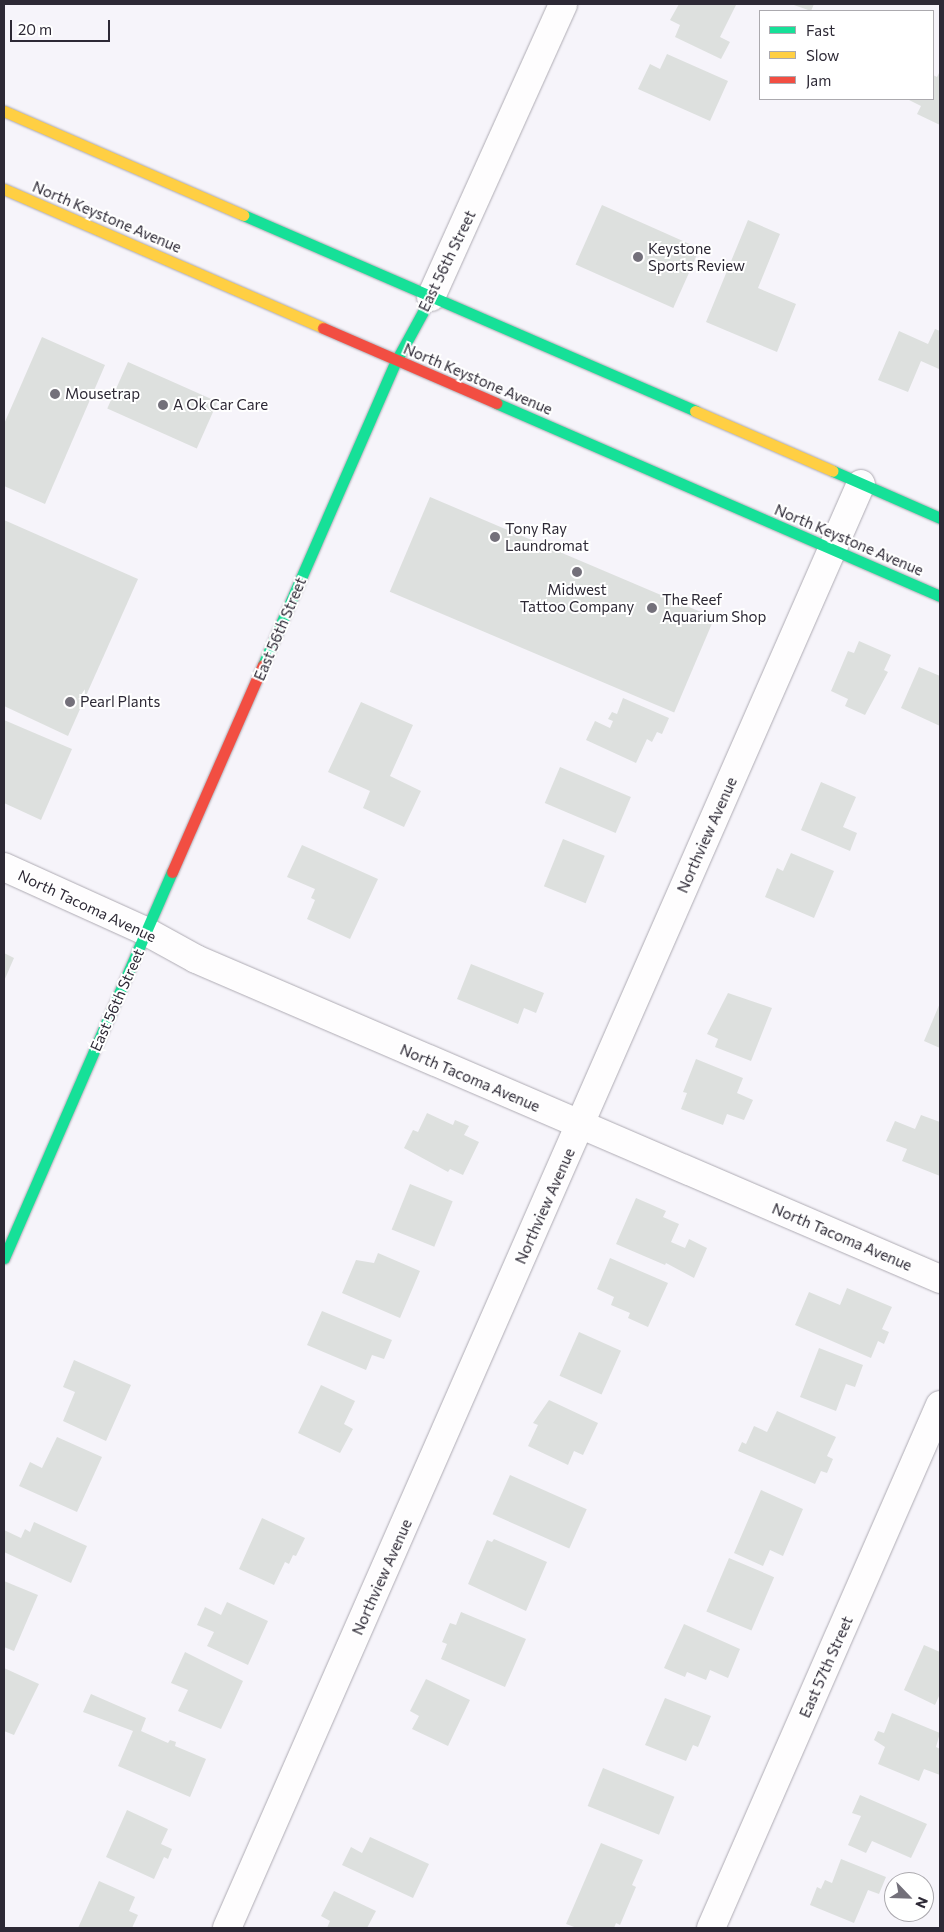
<!DOCTYPE html>
<html>
<head>
<meta charset="utf-8">
<style>
	body { margin:0 }
	#map { position:relative; width:944px; height:1932px; overflow:hidden; background:#f6f4fa; font-family:Commissioner,sans-serif }
	div>[style] { position:absolute }
	[style*='--x'] { left:calc(var(--x)*1px); top:calc(var(--y)*1px); width:calc(var(--w)*1px); rotate:calc(var(--a)*1deg) }
	.building>* { inset:0; background:#dde0de; transform-origin:0 0 }
	.roads { filter:drop-shadow(0 0 1px #aeabb3) drop-shadow(0 0 1px #aeabb3) }
	.street>* { height:28px; margin:-14px; padding:0 14px; transform-origin:14px; border-radius:14px; background:#fefdfe }
	.fast>* { height:11px; margin:-5.5px; padding:0 5.5px; transform-origin:5.5px; border-radius:5.5px; background:#16e098 }
	.slow>* { height:11px; margin:-5.5px; padding:0 5.5px; transform-origin:5.5px; border-radius:5.5px; background:#ffcf43 }
	.jam>* { height:11px; margin:-5.5px; padding:0 5.5px; transform-origin:5.5px; border-radius:5.5px; background:#f24e42 }
	.dots>* { width:14px; height:14px; translate:-50% -50%; box-sizing:border-box; border:2px solid #fff; border-radius:50% }
	span { translate:-50% -50%; white-space:nowrap; text-align:center; line-height:1.15; -webkit-text-stroke:4px #fff; paint-order:stroke }
	.street-label { font-size:15px; color:#2d2935 }
	.poi-label { font-size:15px; color:#2d2935 }
	.left { translate:0 -50%; text-align:left }
	.frame { position:absolute; inset:0; border:5px solid #2d2935; pointer-events:none }
	.legend { position:absolute; left:759px; top:10px; width:175px; height:90px; box-sizing:border-box; background:#fff; border:1px solid #aba9ae; margin:0; padding:6px 9px; list-style:none; font-size:15px; color:#2d2935 }
	.legend li { display:flex; align-items:center; gap:10px; height:25px }
	.legend b { width:25px; border:1px solid #aba9ae }
	.north { position:absolute; left:884px; top:1872px; width:50px; height:50px; box-sizing:border-box; background:#fff; border:1px solid #aba9ae; border-radius:50%; rotate:114deg; font-size:14px; font-weight:700; line-height:20px; text-align:center; color:#2d2935 }
	.north::after { content:''; display:block; margin:auto; width:18px; height:22px; background:#73707a; clip-path:polygon(50% 0,100% 100%,50% 72%,0 100%) }
	.scale { position:absolute; left:10px; top:20px; width:100px; height:22px; box-sizing:border-box; border:2px solid #2d2935; border-top:0; padding-left:6px; font-size:15px; line-height:18px; white-space:nowrap; color:#2d2935; -webkit-text-stroke:4px #fff; paint-order:stroke }
</style>
</head>
<body>
<div id="map">
	<div class="building">
		<i style="clip-path:polygon(679px 4px,736px 5px,720px 37px,730px 42px,721px 59px,675px 37px,680px 25px,670px 20px)"></i>
		<i style="clip-path:polygon(791px 4px,814px 4px,811px 11px)"></i>
		<i style="clip-path:polygon(667px 54px,728px 81px,710px 121px,638px 89px,650px 64px,660px 69px)"></i>
		<i style="clip-path:polygon(939px 73px,940px 74px,940px 125px,917px 114px,921px 106px,907px 99px,933px 99px,933px 75px,937px 77px)"></i>
		<i style="left:602px;top:205px;width:107px;height:65px;rotate:24deg"></i>
		<i style="clip-path:polygon(748px 220px,780px 234px,758px 288px,796px 304px,777px 352px,706px 322px)"></i>
		<i style="clip-path:polygon(935px 329px,940px 331px,939px 369px,921px 361px,908px 392px,878px 380px,899px 331px,928px 344px)"></i>
		<i style="clip-path:polygon(42px 337px,105px 365px,45px 504px,4px 486px,4px 424px)"></i>
		<i style="left:128px;top:362px;width:98px;height:51px;rotate:24deg"></i>
		<i style="left:430px;top:497px;width:309px;height:103px;rotate:23deg"></i>
		<i style="clip-path:polygon(4px 520px,138px 579px,68px 736px,4px 706px)"></i>
		<i style="clip-path:polygon(859px 641px,891px 655px,884px 670px,888px 672px,865px 715px,845px 706px,848px 699px,831px 691px,848px 651px,854px 653px)"></i>
		<i style="clip-path:polygon(919px 667px,940px 676px,940px 726px,901px 708px)"></i>
		<i style="clip-path:polygon(623px 698px,669px 718px,662px 734px,657px 732px,652px 742px,647px 739px,636px 763px,586px 740px,595px 721px,610px 728px,613px 721px,608px 719px,612px 712px,617px 714px)"></i>
		<i style="clip-path:polygon(361px 702px,413px 725px,390px 776px,421px 791px,404px 827px,363px 808px,370px 791px,328px 772px)"></i>
		<i style="clip-path:polygon(4px 720px,72px 749px,41px 820px,4px 803px)"></i>
		<i style="left:560px;top:767px;width:77px;height:39px;rotate:23deg"></i>
		<i style="clip-path:polygon(821px 782px,856px 797px,843px 827px,857px 833px,850px 851px,801px 830px)"></i>
		<i style="left:563px;top:839px;width:45px;height:51px;rotate:22deg"></i>
		<i style="clip-path:polygon(302px 845px,378px 879px,350px 939px,307px 919px,315px 900px,311px 898px,315px 889px,287px 877px)"></i>
		<i style="clip-path:polygon(791px 853px,834px 871px,814px 918px,765px 897px,777px 868px,783px 871px)"></i>
		<i style="clip-path:polygon(4px 953px,14px 958px,4px 981px)"></i>
		<i style="clip-path:polygon(471px 964px,544px 993px,536px 1013px,524px 1008px,518px 1024px,457px 999px)"></i>
		<i style="clip-path:polygon(728px 993px,772px 1008px,751px 1061px,715px 1047px,718px 1039px,707px 1034px)"></i>
		<i style="clip-path:polygon(940px 1003px,940px 1048px,924px 1041px)"></i>
		<i style="clip-path:polygon(696px 1059px,743px 1078px,737px 1093px,753px 1100px,744px 1120px,727px 1114px,723px 1125px,681px 1109px,687px 1093px,683px 1092px)"></i>
		<i style="clip-path:polygon(427px 1113px,453px 1125px,455px 1120px,469px 1126px,464px 1135px,479px 1142px,463px 1175px,450px 1169px,448px 1172px,404px 1148px,413px 1130px,418px 1132px)"></i>
		<i style="clip-path:polygon(921px 1115px,940px 1122px,940px 1176px,902px 1161px,907px 1149px,886px 1141px,895px 1121px,915px 1129px)"></i>
		<i style="left:410px;top:1184px;width:46px;height:49px;rotate:22deg"></i>
		<i style="clip-path:polygon(636px 1198px,666px 1211px,663px 1217px,679px 1224px,671px 1242px,685px 1248px,689px 1239px,707px 1248px,694px 1278px,666px 1263px,665px 1265px,616px 1244px)"></i>
		<i style="clip-path:polygon(378px 1253px,420px 1271px,400px 1318px,342px 1293px,356px 1260px,374px 1263px)"></i>
		<i style="clip-path:polygon(610px 1258px,668px 1283px,648px 1327px,628px 1318px,630px 1313px,611px 1305px,614px 1297px,597px 1289px)"></i>
		<i style="clip-path:polygon(847px 1288px,892px 1307px,882px 1329px,889px 1332px,884px 1344px,878px 1341px,871px 1358px,795px 1325px,809px 1292px,840px 1305px)"></i>
		<i style="clip-path:polygon(322px 1311px,392px 1340px,384px 1359px,372px 1355px,366px 1370px,307px 1345px)"></i>
		<i style="left:579px;top:1332px;width:46px;height:48px;rotate:24deg"></i>
		<i style="clip-path:polygon(819px 1348px,863px 1365px,855px 1387px,846px 1384px,836px 1411px,800px 1397px)"></i>
		<i style="clip-path:polygon(74px 1360px,131px 1385px,106px 1441px,63px 1421px,75px 1392px,63px 1387px)"></i>
		<i style="clip-path:polygon(321px 1385px,355px 1401px,344px 1424px,353px 1429px,340px 1453px,298px 1433px)"></i>
		<i style="clip-path:polygon(549px 1400px,598px 1423px,583px 1455px,574px 1451px,568px 1465px,528px 1446px,538px 1425px,533px 1423px)"></i>
		<i style="clip-path:polygon(777px 1411px,836px 1437px,827px 1456px,833px 1459px,827px 1473px,821px 1471px,815px 1484px,738px 1451px,742px 1442px,746px 1444px,754px 1426px,767px 1432px)"></i>
		<i style="clip-path:polygon(57px 1437px,102px 1457px,77px 1512px,19px 1486px,30px 1462px,42px 1468px)"></i>
		<i style="left:510px;top:1475px;width:84px;height:43px;rotate:24deg"></i>
		<i style="clip-path:polygon(761px 1490px,803px 1509px,783px 1556px,770px 1550px,763px 1566px,734px 1553px)"></i>
		<i style="clip-path:polygon(262px 1518px,305px 1538px,296px 1556px,293px 1555px,289px 1564px,285px 1562px,274px 1585px,239px 1569px)"></i>
		<i style="clip-path:polygon(34px 1522px,87px 1546px,71px 1583px,4px 1552px,4px 1530px,21px 1538px,25px 1529px,30px 1532px)"></i>
		<i style="clip-path:polygon(494px 1539px,547px 1562px,526px 1611px,468px 1584px,487px 1540px,492px 1542px)"></i>
		<i style="left:729px;top:1558px;width:49px;height:58px;rotate:23deg"></i>
		<i style="clip-path:polygon(4px 1581px,38px 1595px,14px 1651px,4px 1647px)"></i>
		<i style="clip-path:polygon(227px 1602px,268px 1621px,248px 1665px,207px 1646px,214px 1632px,197px 1625px,205px 1607px,221px 1615px)"></i>
		<i style="clip-path:polygon(461px 1612px,526px 1639px,505px 1687px,441px 1659px,447px 1644px,442px 1642px,450px 1623px,456px 1625px)"></i>
		<i style="clip-path:polygon(684px 1624px,740px 1649px,728px 1678px,710px 1670px,706px 1680px,687px 1672px,685px 1677px,664px 1668px)"></i>
		<i style="clip-path:polygon(924px 1645px,940px 1652px,940px 1694px,935px 1705px,904px 1690px)"></i>
		<i style="clip-path:polygon(185px 1652px,243px 1681px,221px 1729px,178px 1711px,188px 1690px,171px 1683px)"></i>
		<i style="clip-path:polygon(4px 1668px,39px 1684px,14px 1735px,4px 1731px)"></i>
		<i style="clip-path:polygon(426px 1679px,470px 1700px,448px 1746px,412px 1729px,419px 1716px,410px 1711px)"></i>
		<i style="clip-path:polygon(91px 1694px,146px 1718px,141px 1731px,168px 1743px,170px 1740px,176px 1742px,175px 1746px,206px 1759px,190px 1797px,118px 1766px,133px 1731px,83px 1712px)"></i>
		<i style="clip-path:polygon(665px 1698px,711px 1716px,698px 1747px,693px 1745px,686px 1761px,645px 1745px)"></i>
		<i style="clip-path:polygon(892px 1713px,940px 1733px,936px 1747px,940px 1749px,940px 1775px,924px 1769px,919px 1781px,878px 1764px,885px 1747px,874px 1740px,878px 1731px,884px 1733px)"></i>
		<i style="left:603px;top:1768px;width:77px;height:41px;rotate:22deg"></i>
		<i style="clip-path:polygon(860px 1795px,927px 1824px,911px 1858px,872px 1841px,866px 1853px,848px 1845px,861px 1816px,852px 1813px)"></i>
		<i style="clip-path:polygon(127px 1810px,168px 1829px,161px 1844px,172px 1849px,168px 1859px,164px 1857px,154px 1879px,106px 1857px)"></i>
		<i style="clip-path:polygon(370px 1837px,429px 1864px,413px 1898px,342px 1865px,351px 1847px,362px 1853px)"></i>
		<i style="clip-path:polygon(601px 1843px,643px 1860px,632px 1885px,636px 1887px,620px 1925px,616px 1923px,614px 1928px,577px 1928px,566px 1924px)"></i>
		<i style="clip-path:polygon(841px 1859px,886px 1877px,879px 1894px,868px 1890px,854px 1923px,810px 1905px,817px 1887px,821px 1889px,825px 1880px,832px 1883px)"></i>
		<i style="clip-path:polygon(99px 1881px,135px 1897px,129px 1911px,138px 1915px,132px 1928px,78px 1928px)"></i>
		<i style="clip-path:polygon(334px 1891px,376px 1911px,367px 1928px,327px 1928px,330px 1921px,321px 1916px)"></i>
	</div>
	<div class="roads">
		<div class="street">
			<i style="--x:431;--y:297;--w:321;--a:-65.7"></i>
			<i style="--x:4;--y:867;--w:157;--a:24.4"></i>
			<i style="--x:147;--y:932;--w:56;--a:28.9"></i>
			<i style="--x:196;--y:959;--w:810;--a:23.27"></i>
			<i style="--x:227;--y:1928;--w:1577;--a:-66.3"></i>
			<i style="--x:711;--y:1928;--w:571;--a:-66.35"></i>
		</div>
		<div class="fast">
			<i style="--x:243;--y:215;--w:493;--a:23.4"></i>
			<i style="--x:496;--y:403;--w:484;--a:23.5"></i>
			<i style="--x:833;--y:471;--w:117;--a:23.7"></i>
			<i style="--x:263;--y:665;--w:332;--a:-66.4"></i>
			<i style="--x:396;--y:361;--w:73;--a:-61.3"></i>
			<i style="--x:4;--y:1258;--w:421;--a:-66.5"></i>
		</div>
		<div class="slow">
			<i style="--x:4;--y:111;--w:261;--a:23.5"></i>
			<i style="--x:4;--y:189;--w:348;--a:23.5"></i>
			<i style="--x:695;--y:411;--w:150;--a:23.5"></i>
		</div>
		<div class="jam">
			<i style="--x:323;--y:328;--w:189;--a:23.4"></i>
			<i style="--x:172;--y:872;--w:226;--a:-66.3"></i>
		</div>
	</div>
	<div class="dots">
		<i style="left:638px;top:257px;background:#73707a"></i>
		<i style="left:55px;top:394px;background:#73707a"></i>
		<i style="left:163px;top:405px;background:#73707a"></i>
		<i style="left:495px;top:537px;background:#73707a"></i>
		<i style="left:577px;top:572px;background:#73707a"></i>
		<i style="left:652px;top:608px;background:#73707a"></i>
		<i style="left:70px;top:702px;background:#73707a"></i>
	</div>
	<div class="street-label">
		<span style="left:107px;top:217px;rotate:23deg">North Keystone Avenue</span>
		<span style="left:447px;top:261px;rotate:-64deg">East 56th Street</span>
		<span style="left:478px;top:379px;rotate:23deg">North Keystone Avenue</span>
		<span style="left:849px;top:540px;rotate:23deg">North Keystone Avenue</span>
		<span style="left:280px;top:629px;rotate:-67deg">East 56th Street</span>
		<span style="left:707px;top:835px;rotate:-66deg">Northview Avenue</span>
		<span style="left:87px;top:906px;rotate:25deg">North Tacoma Avenue</span>
		<span style="left:117px;top:1000px;rotate:-66deg">East 56th Street</span>
		<span style="left:470px;top:1078px;rotate:23deg">North Tacoma Avenue</span>
		<span style="left:545px;top:1206px;rotate:-66deg">Northview Avenue</span>
		<span style="left:842px;top:1237px;rotate:23deg">North Tacoma Avenue</span>
		<span style="left:382px;top:1577px;rotate:-66deg">Northview Avenue</span>
		<span style="left:826px;top:1667px;rotate:-66deg">East 57th Street</span>
	</div>
	<div class="poi-label">
		<span class="left" style="left:648px;top:257px">Keystone<br>Sports Review</span>
		<span class="left" style="left:65px;top:394px">Mousetrap</span>
		<span class="left" style="left:173px;top:405px">A Ok Car Care</span>
		<span class="left" style="left:505px;top:537px">Tony Ray<br>Laundromat</span>
		<span style="left:577px;top:598px">Midwest<br>Tattoo Company</span>
		<span class="left" style="left:662px;top:608px">The Reef<br>Aquarium Shop</span>
		<span class="left" style="left:80px;top:702px">Pearl Plants</span>
	</div>
	<div class="frame"></div>
	<ul class="legend">
	<li><b style="height:6px;background:#16e098"></b>Fast</li>
	<li><b style="height:6px;background:#ffcf43"></b>Slow</li>
	<li><b style="height:6px;background:#f24e42"></b>Jam</li>
	</ul>
	<div class="north">N</div>
	<div class="scale">20 m</div>
</div>
</body>
</html>
